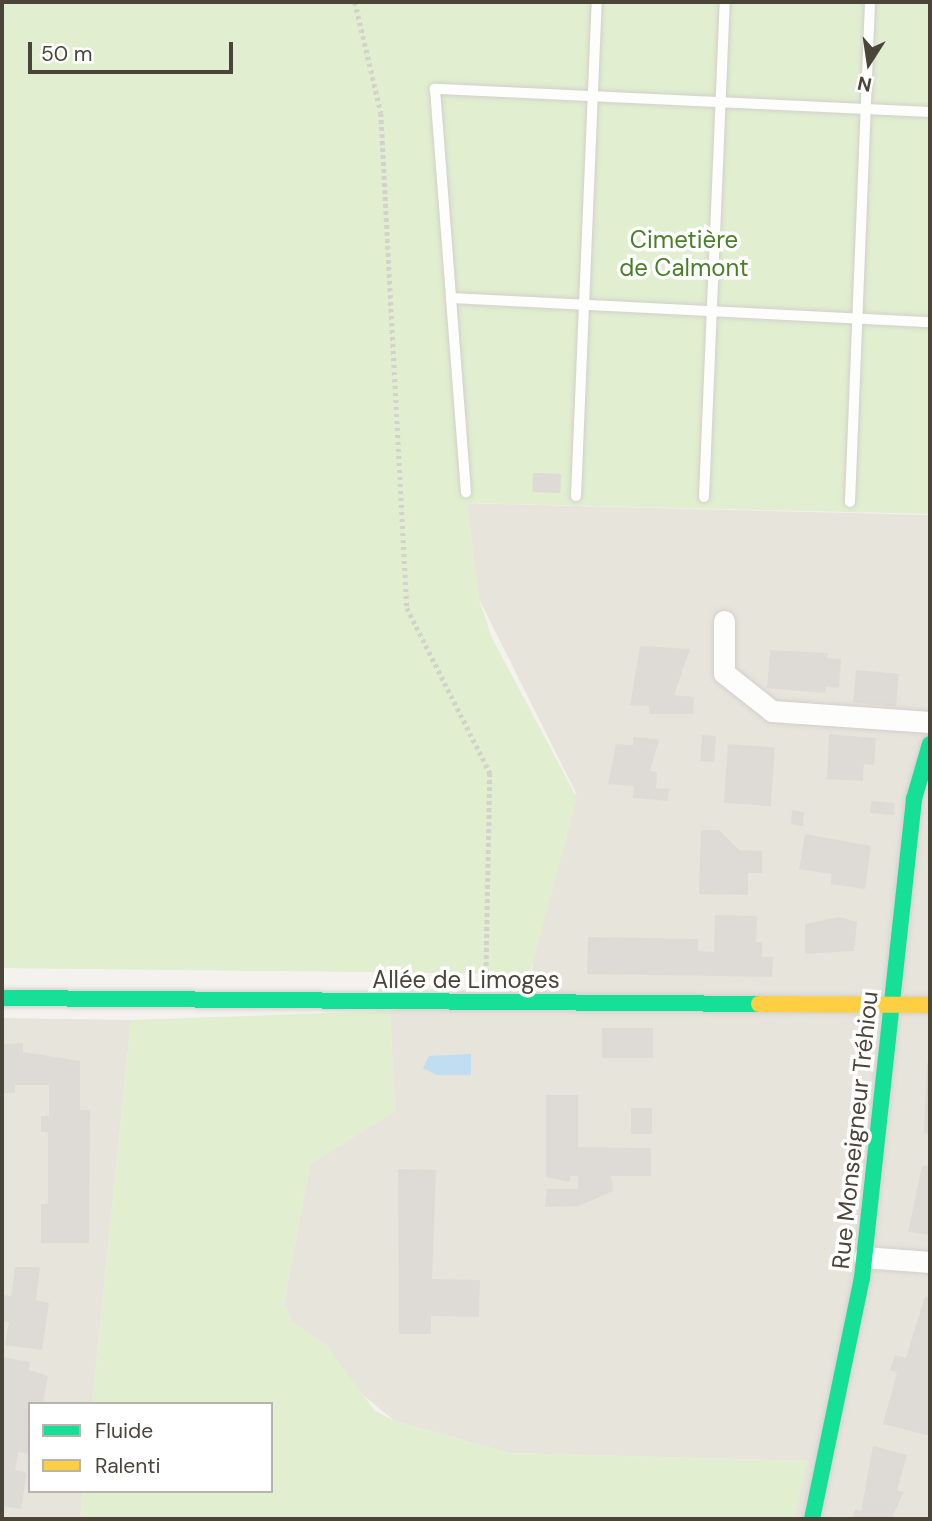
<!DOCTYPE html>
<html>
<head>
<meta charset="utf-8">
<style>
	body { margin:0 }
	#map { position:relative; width:932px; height:1521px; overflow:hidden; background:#f4f2ee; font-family:"DM Sans",sans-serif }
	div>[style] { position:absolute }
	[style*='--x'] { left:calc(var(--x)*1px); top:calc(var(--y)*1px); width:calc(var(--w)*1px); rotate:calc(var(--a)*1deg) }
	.residential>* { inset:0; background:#e7e4dc }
	.green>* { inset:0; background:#e1eecf }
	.water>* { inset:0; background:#c0ddf1 }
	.building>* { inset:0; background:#dedbd6; transform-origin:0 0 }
	.path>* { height:4.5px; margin-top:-2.25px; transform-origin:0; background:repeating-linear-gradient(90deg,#d3d2cc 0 3.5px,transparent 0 7px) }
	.roads { filter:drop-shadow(0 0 2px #d2d0cb) drop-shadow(0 0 2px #d2d0cb) }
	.lane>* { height:10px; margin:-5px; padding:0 5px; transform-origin:5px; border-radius:5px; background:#fdfdfc }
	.street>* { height:21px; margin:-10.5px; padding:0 10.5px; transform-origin:10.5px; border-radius:10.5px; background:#fdfdfc }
	.fast>* { height:16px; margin:-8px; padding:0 8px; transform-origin:8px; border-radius:8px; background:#16e098 }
	.slow>* { height:16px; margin:-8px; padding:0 8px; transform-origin:8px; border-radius:8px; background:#ffcf43 }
	span { translate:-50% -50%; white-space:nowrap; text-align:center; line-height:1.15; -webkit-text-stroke:7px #fff; paint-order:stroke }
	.park-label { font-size:24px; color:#4a7f2a }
	.street-label { font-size:24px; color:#4b4439 }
	.frame { position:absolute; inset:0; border:4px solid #4b4439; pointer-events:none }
	.legend { position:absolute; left:28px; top:1402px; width:245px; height:91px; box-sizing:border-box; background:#fff; border:2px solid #b7b4b0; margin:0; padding:9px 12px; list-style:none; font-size:21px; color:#4b4439 }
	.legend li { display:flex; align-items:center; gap:14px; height:35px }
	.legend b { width:35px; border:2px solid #b7b4b0 }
	.north { position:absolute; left:834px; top:28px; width:70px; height:70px; -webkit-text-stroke:5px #fff; paint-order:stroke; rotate:192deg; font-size:19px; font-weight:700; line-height:28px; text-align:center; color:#4b4439 }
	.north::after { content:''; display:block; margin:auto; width:24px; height:32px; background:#4b4439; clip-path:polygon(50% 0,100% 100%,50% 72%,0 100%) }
	.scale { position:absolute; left:28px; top:42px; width:205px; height:32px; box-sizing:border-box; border:4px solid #4b4439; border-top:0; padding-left:9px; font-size:21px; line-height:24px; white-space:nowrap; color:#4b4439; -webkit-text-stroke:5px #fff; paint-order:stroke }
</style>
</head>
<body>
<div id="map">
	<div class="residential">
		<i style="clip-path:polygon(460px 503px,930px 515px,930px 1519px,794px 1519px,807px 1461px,509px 1453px,395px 1421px,354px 1388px,326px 1345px,291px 1321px,284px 1303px,310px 1164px,395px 1111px,390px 1011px,532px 971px,539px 922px,576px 793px,479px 599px)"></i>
		<i style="clip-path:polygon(2px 1018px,131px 1020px,92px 1404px,30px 1404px,30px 1491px,83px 1491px,80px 1519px,2px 1519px)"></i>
	</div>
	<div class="green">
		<i style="clip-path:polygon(2px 2px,930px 2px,930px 514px,467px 503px,479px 599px,492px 638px,577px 798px,530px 974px,2px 968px)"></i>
		<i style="clip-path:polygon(390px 1011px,395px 1111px,310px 1164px,284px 1303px,291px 1321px,326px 1345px,375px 1411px,395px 1421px,509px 1453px,808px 1461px,794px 1519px,80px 1519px,83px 1491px,271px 1491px,271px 1404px,92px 1404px,131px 1020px)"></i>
	</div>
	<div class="water">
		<i style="clip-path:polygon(471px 1054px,471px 1075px,436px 1075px,423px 1068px,429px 1056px)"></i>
	</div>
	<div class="building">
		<i style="left:533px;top:473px;width:28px;height:19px;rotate:2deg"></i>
		<i style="clip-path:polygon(640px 646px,690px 649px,674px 695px,694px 697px,693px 714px,649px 714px,649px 706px,630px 705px)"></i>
		<i style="clip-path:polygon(770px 650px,828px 653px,827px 658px,841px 659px,839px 688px,826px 687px,825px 693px,767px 688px)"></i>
		<i style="left:856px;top:670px;width:43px;height:33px;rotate:5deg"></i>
		<i style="clip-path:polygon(829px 734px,876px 738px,874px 765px,864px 764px,863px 781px,827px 779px)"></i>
		<i style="left:702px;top:735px;width:14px;height:26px;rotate:4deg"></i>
		<i style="clip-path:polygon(633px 737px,659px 739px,650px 771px,657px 772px,656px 788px,669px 789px,668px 801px,633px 798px,634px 786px,608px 784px,616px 744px,633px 745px)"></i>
		<i style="left:728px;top:744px;width:47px;height:59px;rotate:4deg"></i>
		<i style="left:871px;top:801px;width:24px;height:12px;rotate:5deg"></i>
		<i style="clip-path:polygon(792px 810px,804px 812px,803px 826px,791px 824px)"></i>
		<i style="clip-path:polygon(701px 830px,719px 830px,739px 850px,762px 851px,762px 873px,748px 873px,748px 895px,699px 894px)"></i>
		<i style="clip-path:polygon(805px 834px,871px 846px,865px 889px,831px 884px,831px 874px,799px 869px)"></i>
		<i style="clip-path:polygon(715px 915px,757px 916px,756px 942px,762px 942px,762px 957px,773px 957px,772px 977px,587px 974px,588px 937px,698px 939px,698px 951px,714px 952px)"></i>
		<i style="clip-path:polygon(839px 917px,857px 922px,854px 951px,805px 954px,805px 924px)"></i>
		<i style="left:602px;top:1028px;width:51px;height:30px"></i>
		<i style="clip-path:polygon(23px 1043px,23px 1052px,80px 1061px,80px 1110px,90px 1110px,89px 1243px,41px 1243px,41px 1204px,48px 1204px,48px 1132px,41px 1132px,41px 1116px,49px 1116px,49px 1085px,15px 1085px,15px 1093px,2px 1093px,2px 1044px)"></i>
		<i style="clip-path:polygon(927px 1063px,930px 1063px,930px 1134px,924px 1133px)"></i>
		<i style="clip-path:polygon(546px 1095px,578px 1095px,578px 1147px,651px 1148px,651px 1176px,611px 1176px,613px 1191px,579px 1206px,545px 1207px,547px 1189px,578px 1189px,578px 1176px,570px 1176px,570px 1182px,546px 1177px)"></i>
		<i style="left:631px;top:1108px;width:21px;height:26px"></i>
		<i style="clip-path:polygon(922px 1166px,930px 1166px,930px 1235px,908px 1232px)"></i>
		<i style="clip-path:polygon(398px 1169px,436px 1170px,432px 1279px,480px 1280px,479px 1317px,431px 1316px,431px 1334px,399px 1334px)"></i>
		<i style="clip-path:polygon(15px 1267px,40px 1267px,36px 1300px,49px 1303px,42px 1350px,5px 1345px,9px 1322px,2px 1321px,2px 1295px,11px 1296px)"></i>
		<i style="clip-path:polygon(925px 1296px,930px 1298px,930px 1436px,883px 1424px,897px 1372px,890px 1370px,895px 1355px,906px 1358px)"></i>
		<i style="clip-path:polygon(2px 1357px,30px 1362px,29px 1370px,48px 1376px,43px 1404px,30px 1404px,29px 1454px,18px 1452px,15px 1470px,27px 1473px,21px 1509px,2px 1506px)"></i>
		<i style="clip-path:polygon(873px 1446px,907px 1455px,897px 1490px,904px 1492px,891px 1519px,852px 1519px,855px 1509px,861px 1511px)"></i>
	</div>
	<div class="path">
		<i style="--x:355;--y:2;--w:114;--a:76.8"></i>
		<i style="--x:381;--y:113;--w:496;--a:87"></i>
		<i style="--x:407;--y:608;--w:185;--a:63.3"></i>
		<i style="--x:490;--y:773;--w:201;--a:91.1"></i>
	</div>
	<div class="roads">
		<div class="lane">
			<i style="--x:930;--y:112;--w:496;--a:-177.3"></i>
			<i style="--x:435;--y:89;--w:210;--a:85.6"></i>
			<i style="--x:451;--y:298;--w:480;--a:2.9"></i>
			<i style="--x:451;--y:298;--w:195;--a:85.6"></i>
			<i style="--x:576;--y:496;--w:494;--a:-87.6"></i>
			<i style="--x:704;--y:497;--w:495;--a:-87.6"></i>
			<i style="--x:850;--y:502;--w:500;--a:-87.71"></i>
		</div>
		<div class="street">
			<i style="--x:724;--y:621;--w:52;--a:90"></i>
			<i style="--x:724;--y:673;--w:61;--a:38.4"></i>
			<i style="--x:772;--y:711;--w:158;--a:4"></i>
			<i style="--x:864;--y:1257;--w:66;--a:4.3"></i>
		</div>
		<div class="fast">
			<i style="--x:2;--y:998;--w:757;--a:0.45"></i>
			<i style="--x:812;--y:1519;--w:246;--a:-78.3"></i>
			<i style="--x:862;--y:1278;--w:482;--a:-83.8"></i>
			<i style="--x:914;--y:799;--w:57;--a:-73.8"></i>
		</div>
		<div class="slow">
			<i style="--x:759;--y:1004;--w:171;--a:0.3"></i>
		</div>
	</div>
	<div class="park-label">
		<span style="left:684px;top:254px">Cimetière<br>de Calmont</span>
	</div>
	<div class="street-label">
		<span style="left:466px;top:980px">Allée de Limoges</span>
		<span style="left:855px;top:1130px;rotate:-84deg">Rue Monseigneur Tréhiou</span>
	</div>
	<div class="frame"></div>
	<ul class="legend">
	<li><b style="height:9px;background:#16e098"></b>Fluide</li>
	<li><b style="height:9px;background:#ffcf43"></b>Ralenti</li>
	</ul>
	<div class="north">N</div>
	<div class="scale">50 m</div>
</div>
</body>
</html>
